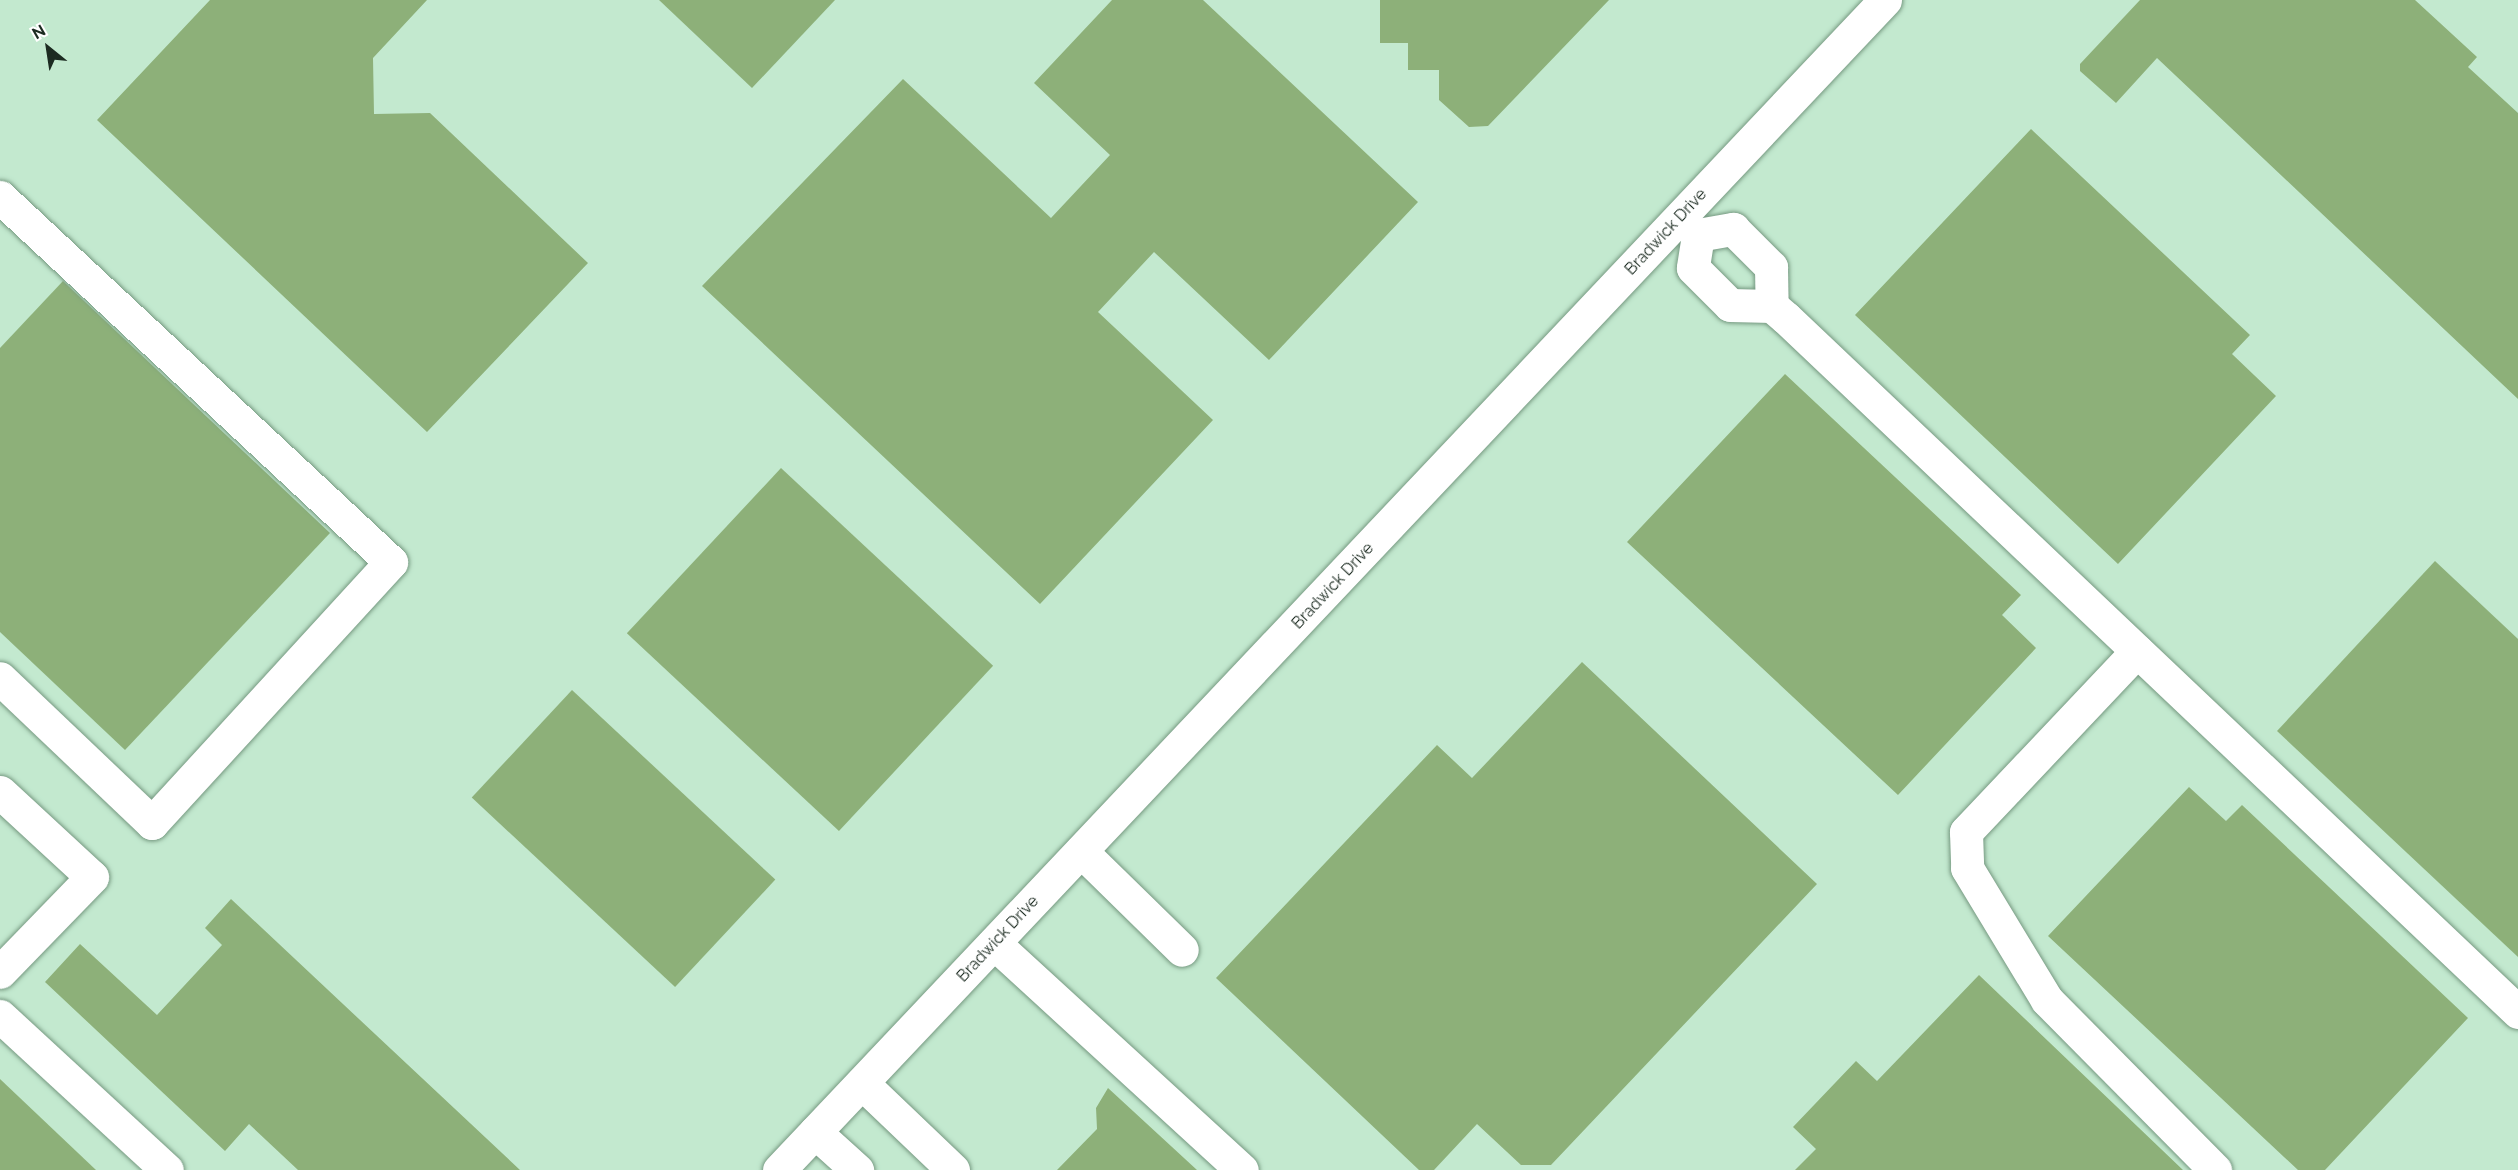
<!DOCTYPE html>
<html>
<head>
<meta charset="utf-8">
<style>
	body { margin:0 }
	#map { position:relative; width:2518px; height:1170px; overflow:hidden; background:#c3e9cf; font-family:Raleway,sans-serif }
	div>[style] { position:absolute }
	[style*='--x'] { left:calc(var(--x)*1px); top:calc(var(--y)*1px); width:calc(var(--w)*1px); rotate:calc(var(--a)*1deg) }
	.building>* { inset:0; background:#8db079; transform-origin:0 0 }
	.roads { filter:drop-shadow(0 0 2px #769981) drop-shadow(0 0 2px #769981) }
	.minor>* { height:33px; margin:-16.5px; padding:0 16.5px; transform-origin:16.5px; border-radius:16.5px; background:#fff }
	span { translate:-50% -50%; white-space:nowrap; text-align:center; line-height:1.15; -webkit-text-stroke:4.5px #fff; paint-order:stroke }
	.street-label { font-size:16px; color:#1c2b21 }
	.north { position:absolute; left:18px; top:18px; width:60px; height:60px; -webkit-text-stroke:4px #fff; paint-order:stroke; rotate:330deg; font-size:16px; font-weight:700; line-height:24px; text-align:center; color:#1c2b21 }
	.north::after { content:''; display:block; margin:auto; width:21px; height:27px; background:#1c2b21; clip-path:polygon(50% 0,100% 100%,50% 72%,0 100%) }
</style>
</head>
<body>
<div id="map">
	<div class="building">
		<i style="clip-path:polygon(210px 0,427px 0,373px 58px,374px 114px,430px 113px,588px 263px,427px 432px,97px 120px)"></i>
		<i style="clip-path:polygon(659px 0,835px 0,752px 88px)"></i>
		<i style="clip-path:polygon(1112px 0,1203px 0,1418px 202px,1269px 360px,1154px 252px,1098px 312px,1213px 420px,1040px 604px,702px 286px,903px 79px,1051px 218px,1110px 155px,1034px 83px)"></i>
		<i style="clip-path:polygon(1380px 0,1609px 0,1488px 126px,1469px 127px,1439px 100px,1439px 70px,1408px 70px,1408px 43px,1380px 43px)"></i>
		<i style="clip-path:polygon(2140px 0,2415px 0,2477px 57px,2468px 67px,2518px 113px,2518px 399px,2157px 58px,2116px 103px,2080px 71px,2080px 64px)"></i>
		<i style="clip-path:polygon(2031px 129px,2250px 335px,2232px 354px,2276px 396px,2118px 564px,1855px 315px)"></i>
		<i style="clip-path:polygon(63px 281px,330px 533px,125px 750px,0 632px,0 348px)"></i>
		<i style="clip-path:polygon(1785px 374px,2021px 595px,2002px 615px,2036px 648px,1898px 795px,1627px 542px)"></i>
		<i style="left:781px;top:468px;width:290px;height:226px;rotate:43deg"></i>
		<i style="clip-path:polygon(2435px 561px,2518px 639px,2518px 957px,2277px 731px)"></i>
		<i style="clip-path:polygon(1582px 662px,1817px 884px,1551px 1165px,1521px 1165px,1477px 1124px,1434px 1170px,1419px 1170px,1216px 978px,1437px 745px,1472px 778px)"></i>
		<i style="left:572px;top:690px;width:278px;height:147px;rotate:43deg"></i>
		<i style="clip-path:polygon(2189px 787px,2226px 821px,2242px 805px,2468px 1018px,2325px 1170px,2298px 1170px,2048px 936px)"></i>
		<i style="clip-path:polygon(231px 899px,520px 1170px,298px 1170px,249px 1124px,225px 1151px,45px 982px,80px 944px,157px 1015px,222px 945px,205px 928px)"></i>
		<i style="clip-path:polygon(1979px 975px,2183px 1170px,1795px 1170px,1816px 1149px,1793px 1127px,1856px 1061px,1877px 1081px)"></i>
		<i style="clip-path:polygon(0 1079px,96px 1170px,0 1170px)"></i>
		<i style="clip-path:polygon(1108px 1088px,1197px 1170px,1057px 1170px,1097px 1129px,1096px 1108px)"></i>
	</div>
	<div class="roads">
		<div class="minor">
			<i style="--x:0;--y:197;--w:535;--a:43.03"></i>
			<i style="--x:391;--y:562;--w:354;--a:132.5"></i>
			<i style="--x:152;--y:823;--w:210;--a:-136.4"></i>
			<i style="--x:1698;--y:235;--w:33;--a:99"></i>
			<i style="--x:1693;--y:268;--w:52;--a:45"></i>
			<i style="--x:1730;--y:305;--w:42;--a:1.4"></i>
			<i style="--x:1772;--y:306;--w:18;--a:41"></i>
			<i style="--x:1786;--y:318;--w:1009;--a:43.47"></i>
			<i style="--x:1698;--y:235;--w:36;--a:-10"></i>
			<i style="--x:1733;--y:229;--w:54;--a:45"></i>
			<i style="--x:1771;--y:267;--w:39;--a:89"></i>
			<i style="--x:2137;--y:651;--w:249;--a:133.4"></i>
			<i style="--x:1966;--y:832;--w:36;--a:88"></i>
			<i style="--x:1967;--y:868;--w:154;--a:58.8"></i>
			<i style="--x:2047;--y:1000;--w:239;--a:45.3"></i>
			<i style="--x:0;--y:792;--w:125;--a:42.7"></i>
			<i style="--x:92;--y:877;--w:132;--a:134.1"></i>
			<i style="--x:1081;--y:851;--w:141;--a:44.4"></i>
			<i style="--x:994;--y:943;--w:336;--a:42.5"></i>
			<i style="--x:0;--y:1016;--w:227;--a:42.7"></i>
			<i style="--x:862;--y:1083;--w:126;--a:43.7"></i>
			<i style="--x:815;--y:1132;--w:57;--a:42.1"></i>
			<i style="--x:779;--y:1170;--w:1610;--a:-46.61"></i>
		</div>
	</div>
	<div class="street-label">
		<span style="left:1666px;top:232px;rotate:-47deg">Bradwick Drive</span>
		<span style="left:1333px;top:586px;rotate:-47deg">Bradwick Drive</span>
		<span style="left:998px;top:939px;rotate:-47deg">Bradwick Drive</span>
	</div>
	<div class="north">N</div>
</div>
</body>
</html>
